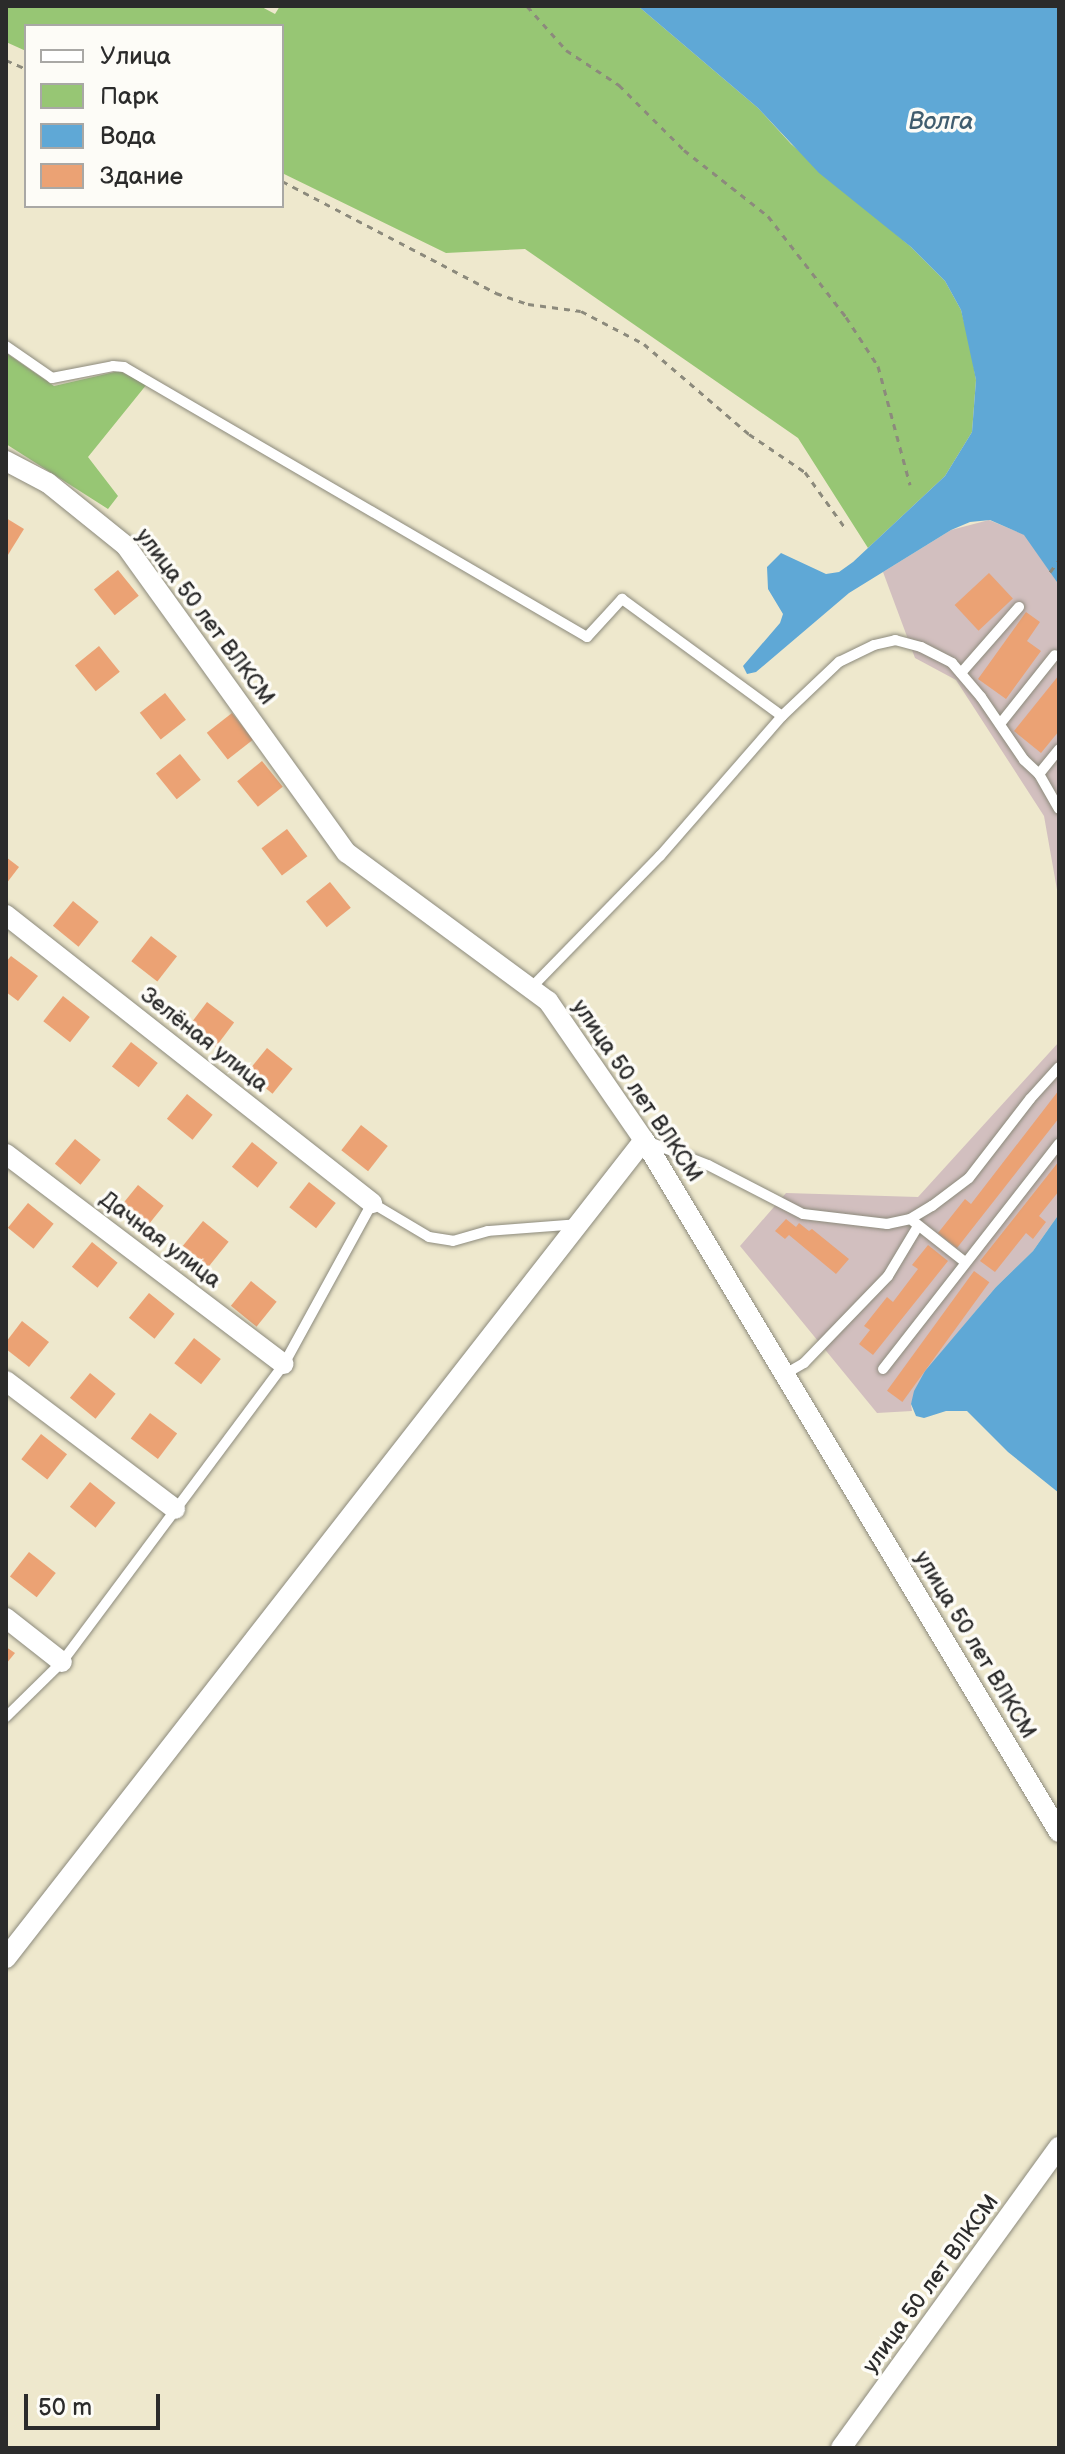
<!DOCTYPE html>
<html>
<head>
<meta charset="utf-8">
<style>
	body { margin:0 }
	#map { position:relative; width:1065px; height:2454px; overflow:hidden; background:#eee8cd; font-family:"Balsamiq Sans",sans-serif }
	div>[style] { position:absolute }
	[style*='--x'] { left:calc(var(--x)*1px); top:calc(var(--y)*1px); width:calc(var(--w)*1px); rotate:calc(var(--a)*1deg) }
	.industrial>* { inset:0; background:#d2bfbf }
	.green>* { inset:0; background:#97c674 }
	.water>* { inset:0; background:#5fa8d6 }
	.building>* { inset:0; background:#eba274; transform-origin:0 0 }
	.path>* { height:3px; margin-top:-1.5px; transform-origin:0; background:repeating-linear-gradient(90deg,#8c8a7c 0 6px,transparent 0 12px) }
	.roads { filter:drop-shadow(0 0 2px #8c8a7c) drop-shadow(0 0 2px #8c8a7c) }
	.lane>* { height:10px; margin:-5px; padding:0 5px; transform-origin:5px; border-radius:5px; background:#fff }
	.street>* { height:20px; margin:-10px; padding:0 10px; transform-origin:10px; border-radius:10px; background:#fff }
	span { translate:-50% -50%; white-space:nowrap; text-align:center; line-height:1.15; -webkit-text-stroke:7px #fdfcf7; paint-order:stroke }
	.street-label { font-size:22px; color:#2b2b2b }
	.water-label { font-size:24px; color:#405d6f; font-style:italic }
	.frame { position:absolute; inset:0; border:8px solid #2b2b2b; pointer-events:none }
	.legend { position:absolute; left:24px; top:24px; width:260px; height:184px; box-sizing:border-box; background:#fdfcf7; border:2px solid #a9a8a5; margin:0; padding:10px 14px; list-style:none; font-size:24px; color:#2b2b2b }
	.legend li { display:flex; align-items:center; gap:16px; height:40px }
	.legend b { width:40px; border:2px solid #a9a8a5 }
	.scale { position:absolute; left:24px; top:2394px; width:136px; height:36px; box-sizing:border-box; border:4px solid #2b2b2b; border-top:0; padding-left:10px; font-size:24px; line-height:28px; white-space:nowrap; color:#2b2b2b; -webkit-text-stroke:6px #fdfcf7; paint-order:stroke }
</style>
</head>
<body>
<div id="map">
	<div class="industrial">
		<i style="clip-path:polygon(989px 520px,1025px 535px,1059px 585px,1059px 901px,1044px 816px,956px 680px,915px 658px,883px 572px,951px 530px)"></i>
		<i style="clip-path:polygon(1059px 1042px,1059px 1214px,1033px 1251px,996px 1287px,925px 1372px,911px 1404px,912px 1411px,877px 1413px,740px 1246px,786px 1193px,918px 1197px)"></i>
	</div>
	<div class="green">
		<i style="clip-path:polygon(6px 6px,260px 6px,275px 14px,280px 6px,638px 6px,758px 108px,791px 144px,911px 247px,945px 281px,961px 310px,970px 345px,976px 380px,972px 432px,945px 476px,868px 548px,798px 438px,525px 249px,446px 253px,282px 173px,282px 26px,26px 26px,26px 51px,6px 42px)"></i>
		<i style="clip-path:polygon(6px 353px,54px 386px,119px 371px,147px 384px,88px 457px,118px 496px,108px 509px,6px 444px)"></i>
	</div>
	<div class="water">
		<i style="clip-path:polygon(638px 6px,1059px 6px,1059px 585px,1024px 535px,990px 520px,970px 522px,951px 530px,849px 593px,756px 672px,747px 674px,743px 666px,780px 623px,783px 614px,768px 589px,767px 567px,781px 553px,826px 574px,839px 572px,853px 562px,945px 476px,972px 432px,976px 380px,961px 310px,945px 281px,911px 247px,819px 173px,758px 108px)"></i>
		<i style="clip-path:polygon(1059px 1214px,1059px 1493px,1008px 1452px,967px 1411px,946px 1411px,924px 1418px,916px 1416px,911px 1404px,914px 1391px,925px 1371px,996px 1287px,1033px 1251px)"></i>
	</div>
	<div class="building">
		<i style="clip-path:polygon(6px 518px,24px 529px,6px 558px)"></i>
		<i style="left:118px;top:570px;width:33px;height:31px;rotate:51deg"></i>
		<i style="left:989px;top:573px;width:35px;height:47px;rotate:47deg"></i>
		<i style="clip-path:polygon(1026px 612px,1040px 622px,1027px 641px,1041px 651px,1006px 699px,978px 679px)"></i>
		<i style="left:99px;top:646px;width:33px;height:31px;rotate:51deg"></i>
		<i style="clip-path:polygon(1059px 675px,1059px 731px,1041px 753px,1014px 731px)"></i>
		<i style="left:165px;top:693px;width:34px;height:32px;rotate:52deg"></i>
		<i style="left:232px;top:713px;width:34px;height:32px;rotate:52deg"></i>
		<i style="left:180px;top:754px;width:33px;height:31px;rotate:51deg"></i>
		<i style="left:262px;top:761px;width:33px;height:32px;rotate:51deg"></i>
		<i style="left:287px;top:829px;width:34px;height:32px;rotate:53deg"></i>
		<i style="clip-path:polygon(6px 857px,19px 867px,6px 884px)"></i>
		<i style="left:330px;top:882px;width:33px;height:31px;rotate:51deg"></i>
		<i style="left:73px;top:901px;width:33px;height:32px;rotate:39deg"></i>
		<i style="left:151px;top:936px;width:33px;height:32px;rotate:38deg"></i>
		<i style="clip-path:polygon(11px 956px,38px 976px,18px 1001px,6px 992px,6px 962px)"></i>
		<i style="left:63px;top:996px;width:34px;height:32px;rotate:38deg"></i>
		<i style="left:207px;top:1002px;width:34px;height:31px;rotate:37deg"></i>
		<i style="left:131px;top:1042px;width:34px;height:31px;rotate:38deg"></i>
		<i style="left:267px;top:1048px;width:33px;height:32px;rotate:39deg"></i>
		<i style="clip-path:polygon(1059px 1090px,1059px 1118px,957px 1248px,938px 1233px,965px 1199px,971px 1204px)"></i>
		<i style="left:187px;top:1094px;width:33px;height:32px;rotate:39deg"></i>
		<i style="left:361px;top:1125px;width:34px;height:32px;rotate:38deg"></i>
		<i style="left:75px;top:1139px;width:33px;height:32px;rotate:39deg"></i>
		<i style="left:252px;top:1142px;width:33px;height:32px;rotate:39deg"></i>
		<i style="clip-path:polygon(1059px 1161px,1059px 1191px,1039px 1216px,1046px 1222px,1033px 1239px,1026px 1233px,995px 1272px,980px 1261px)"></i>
		<i style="left:309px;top:1182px;width:34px;height:32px;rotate:38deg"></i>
		<i style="left:138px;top:1185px;width:33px;height:32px;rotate:39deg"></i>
		<i style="left:28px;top:1203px;width:33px;height:32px;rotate:39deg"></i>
		<i style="clip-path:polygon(786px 1219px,796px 1227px,799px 1223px,809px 1231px,812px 1229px,849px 1259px,836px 1274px,789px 1235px,785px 1239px,775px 1231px)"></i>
		<i style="left:203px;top:1221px;width:33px;height:32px;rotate:39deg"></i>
		<i style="left:92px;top:1242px;width:33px;height:32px;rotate:39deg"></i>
		<i style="clip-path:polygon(928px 1245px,948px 1261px,873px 1355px,859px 1344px,870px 1330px,864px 1326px,887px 1297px,893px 1302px,918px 1269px,912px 1265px)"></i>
		<i style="left:974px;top:1271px;width:19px;height:148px;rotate:36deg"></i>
		<i style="left:251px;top:1281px;width:33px;height:32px;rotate:39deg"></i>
		<i style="left:149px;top:1293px;width:33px;height:32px;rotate:39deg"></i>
		<i style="clip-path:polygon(22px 1321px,49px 1342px,29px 1367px,6px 1349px,6px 1342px)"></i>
		<i style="left:194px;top:1338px;width:34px;height:32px;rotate:38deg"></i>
		<i style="left:90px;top:1373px;width:33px;height:32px;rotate:39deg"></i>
		<i style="left:150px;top:1413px;width:34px;height:32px;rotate:37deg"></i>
		<i style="left:41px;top:1434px;width:33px;height:32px;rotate:38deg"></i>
		<i style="left:90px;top:1482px;width:33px;height:32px;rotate:39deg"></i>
		<i style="left:29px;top:1552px;width:34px;height:31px;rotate:38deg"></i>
		<i style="clip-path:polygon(6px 1647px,15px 1653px,6px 1664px)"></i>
	</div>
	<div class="path">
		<i style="--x:527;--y:6;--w:59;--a:48.4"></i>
		<i style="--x:566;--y:50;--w:64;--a:33.4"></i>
		<i style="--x:619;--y:85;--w:92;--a:45"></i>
		<i style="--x:684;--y:150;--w:107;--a:38.2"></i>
		<i style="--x:768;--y:216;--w:128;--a:52.3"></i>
		<i style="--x:846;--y:317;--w:59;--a:56.9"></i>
		<i style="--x:878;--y:366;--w:123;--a:74.9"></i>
		<i style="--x:6;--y:60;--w:22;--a:24"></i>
		<i style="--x:282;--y:181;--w:242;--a:27.6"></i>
		<i style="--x:496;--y:293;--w:34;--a:19"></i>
		<i style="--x:528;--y:304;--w:53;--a:7.5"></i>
		<i style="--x:581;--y:311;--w:71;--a:27.6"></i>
		<i style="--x:644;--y:344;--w:138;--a:40.6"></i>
		<i style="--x:749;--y:434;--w:68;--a:34.2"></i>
		<i style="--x:805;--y:472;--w:70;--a:54.3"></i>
		<i style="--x:1050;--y:572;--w:15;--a:-53"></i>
	</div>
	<div class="roads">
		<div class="lane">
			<i style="--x:6;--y:346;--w:56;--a:34.8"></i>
			<i style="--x:52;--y:378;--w:62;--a:-11.1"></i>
			<i style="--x:113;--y:366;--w:11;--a:5"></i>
			<i style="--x:124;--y:367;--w:536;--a:30.25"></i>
			<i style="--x:587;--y:637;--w:52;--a:-47.4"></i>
			<i style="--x:622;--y:599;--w:198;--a:36.2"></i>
			<i style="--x:961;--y:673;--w:88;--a:-48.7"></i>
			<i style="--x:1000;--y:724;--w:88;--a:-51.4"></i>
			<i style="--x:1039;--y:774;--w:32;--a:-51"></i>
			<i style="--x:531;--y:988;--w:185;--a:-45.7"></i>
			<i style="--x:660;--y:856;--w:186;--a:-48.9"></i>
			<i style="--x:782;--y:716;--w:79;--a:-43.5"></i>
			<i style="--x:839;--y:662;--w:39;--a:-26"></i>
			<i style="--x:874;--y:645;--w:22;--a:-13"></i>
			<i style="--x:895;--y:640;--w:27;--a:15"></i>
			<i style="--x:921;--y:647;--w:35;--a:27"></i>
			<i style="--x:952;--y:663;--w:45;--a:49.5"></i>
			<i style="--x:981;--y:697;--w:76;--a:55.7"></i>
			<i style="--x:1024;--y:760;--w:21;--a:43"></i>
			<i style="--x:1039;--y:774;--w:40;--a:60.3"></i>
			<i style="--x:649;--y:1142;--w:63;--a:21.3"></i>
			<i style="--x:708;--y:1165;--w:107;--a:27.3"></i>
			<i style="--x:803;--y:1214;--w:85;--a:6.8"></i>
			<i style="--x:887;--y:1224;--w:24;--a:-12"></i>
			<i style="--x:910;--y:1219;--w:26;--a:-31"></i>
			<i style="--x:932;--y:1206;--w:46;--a:-37.1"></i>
			<i style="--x:969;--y:1178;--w:100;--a:-52.3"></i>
			<i style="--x:1030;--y:1099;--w:43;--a:-47.8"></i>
			<i style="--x:913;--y:1221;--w:66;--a:38.3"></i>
			<i style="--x:883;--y:1369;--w:286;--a:-52"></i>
			<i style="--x:785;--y:1374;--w:22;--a:-30"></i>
			<i style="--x:804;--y:1363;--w:121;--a:-46"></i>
			<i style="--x:888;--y:1276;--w:58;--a:-59"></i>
			<i style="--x:6;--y:1717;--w:78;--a:-44.5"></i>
			<i style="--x:62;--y:1662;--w:372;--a:-53.3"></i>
			<i style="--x:284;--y:1364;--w:183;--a:-61.3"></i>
			<i style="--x:372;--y:1203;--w:66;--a:30.8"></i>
			<i style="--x:429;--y:1237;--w:24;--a:9"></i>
			<i style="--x:453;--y:1241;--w:36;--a:-16"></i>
			<i style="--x:488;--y:1231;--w:90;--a:-4.4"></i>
		</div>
		<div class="street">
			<i style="--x:6;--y:461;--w:47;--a:27.6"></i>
			<i style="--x:48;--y:483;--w:100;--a:38.9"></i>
			<i style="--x:126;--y:546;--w:378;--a:54.3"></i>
			<i style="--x:347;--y:853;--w:250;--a:36.4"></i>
			<i style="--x:548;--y:1001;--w:169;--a:55.4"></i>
			<i style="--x:644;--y:1140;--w:807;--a:59.05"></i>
			<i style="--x:6;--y:915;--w:466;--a:38.2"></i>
			<i style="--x:6;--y:1154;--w:348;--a:37.1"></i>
			<i style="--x:6;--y:1381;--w:212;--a:37.1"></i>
			<i style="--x:6;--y:1618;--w:71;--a:38.2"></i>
			<i style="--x:6;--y:1958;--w:1037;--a:-52.05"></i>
			<i style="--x:841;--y:2448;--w:372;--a:-54.1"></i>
		</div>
	</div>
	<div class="street-label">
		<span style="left:205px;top:617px;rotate:53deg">улица 50 лет ВЛКСМ</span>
		<span style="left:204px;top:1040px;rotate:38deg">Зелёная улица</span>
		<span style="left:637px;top:1091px;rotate:56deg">улица 50 лет ВЛКСМ</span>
		<span style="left:160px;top:1240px;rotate:37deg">Дачная улица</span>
		<span style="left:975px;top:1645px;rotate:59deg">улица 50 лет ВЛКСМ</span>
		<span style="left:931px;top:2284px;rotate:-54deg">улица 50 лет ВЛКСМ</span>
	</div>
	<div class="water-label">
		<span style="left:941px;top:122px">Волга</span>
	</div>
	<div class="frame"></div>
	<ul class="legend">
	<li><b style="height:10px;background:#fff"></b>Улица</li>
	<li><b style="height:22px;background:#97c674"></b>Парк</li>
	<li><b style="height:22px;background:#5fa8d6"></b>Вода</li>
	<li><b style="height:22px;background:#eba274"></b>Здание</li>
	</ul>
	<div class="scale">50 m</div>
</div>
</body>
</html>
